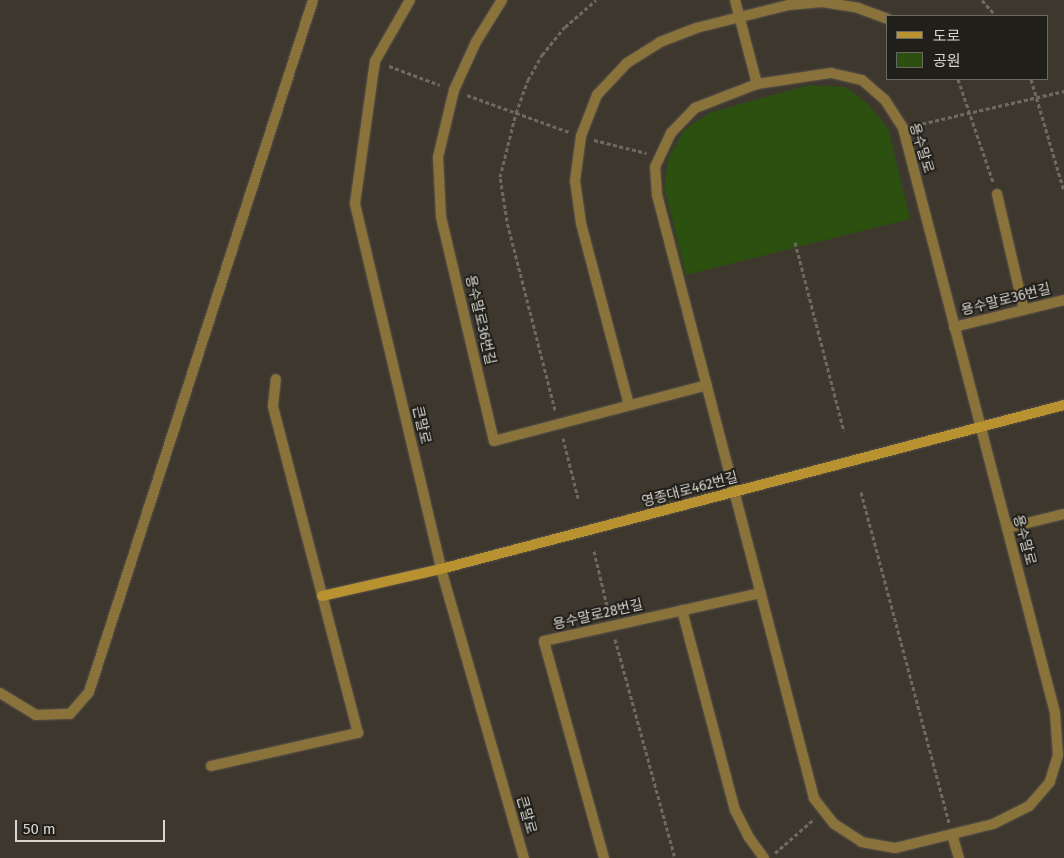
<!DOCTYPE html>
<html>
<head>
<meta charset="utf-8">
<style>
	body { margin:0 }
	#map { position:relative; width:1064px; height:858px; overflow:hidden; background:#3d372e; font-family:"Fira Sans","Noto Sans KR",sans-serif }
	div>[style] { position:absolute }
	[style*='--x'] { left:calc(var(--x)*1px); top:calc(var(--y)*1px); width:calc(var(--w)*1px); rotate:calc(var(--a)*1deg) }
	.green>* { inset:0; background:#2b5010 }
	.path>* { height:3px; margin-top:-1.5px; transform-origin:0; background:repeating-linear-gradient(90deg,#6e6961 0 4px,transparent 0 6.5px) }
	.roads { filter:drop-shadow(0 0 1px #59534b) drop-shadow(0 0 1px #59534b) }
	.lane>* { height:10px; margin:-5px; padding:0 5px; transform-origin:5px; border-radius:5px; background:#8a723b }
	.street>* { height:10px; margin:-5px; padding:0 5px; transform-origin:5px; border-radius:5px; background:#8a723b }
	.secondary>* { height:10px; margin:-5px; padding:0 5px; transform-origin:5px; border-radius:5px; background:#b89131 }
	span { translate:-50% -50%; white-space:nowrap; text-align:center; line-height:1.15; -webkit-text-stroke:4px #211f1a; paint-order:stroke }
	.street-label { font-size:14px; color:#d8d5cf }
	.legend { position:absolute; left:886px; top:15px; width:162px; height:65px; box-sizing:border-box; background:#211f1a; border:1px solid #6a6862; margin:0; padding:6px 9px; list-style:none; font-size:15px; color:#d8d5cf }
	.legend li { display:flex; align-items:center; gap:10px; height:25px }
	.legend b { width:25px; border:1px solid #6a6862 }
	.scale { position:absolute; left:15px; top:820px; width:150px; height:22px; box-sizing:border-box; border:2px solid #d8d5cf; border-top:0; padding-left:6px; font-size:15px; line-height:18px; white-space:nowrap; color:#d8d5cf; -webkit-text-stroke:4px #211f1a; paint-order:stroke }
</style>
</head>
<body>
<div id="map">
	<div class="green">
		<i style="clip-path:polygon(808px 85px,846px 87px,868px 104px,888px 128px,910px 219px,686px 275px,664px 186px,668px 159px,684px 130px,709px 113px)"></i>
	</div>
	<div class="path">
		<i style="--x:982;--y:0;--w:21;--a:49"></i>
		<i style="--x:389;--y:66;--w:54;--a:20.4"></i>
		<i style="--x:958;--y:79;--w:109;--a:71.2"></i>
		<i style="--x:1031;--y:79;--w:117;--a:73.6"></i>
		<i style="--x:467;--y:95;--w:109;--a:19.9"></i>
		<i style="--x:916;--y:125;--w:152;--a:-12.9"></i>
		<i style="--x:594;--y:140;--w:54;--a:14"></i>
		<i style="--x:795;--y:242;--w:195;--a:75.5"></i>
		<i style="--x:555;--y:410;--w:195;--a:-104.3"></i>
		<i style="--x:507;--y:221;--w:45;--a:-99"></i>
		<i style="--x:500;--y:177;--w:66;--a:-76"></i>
		<i style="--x:516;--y:113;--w:35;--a:-70"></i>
		<i style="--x:528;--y:80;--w:29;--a:-61"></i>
		<i style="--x:542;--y:55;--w:36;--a:-51"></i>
		<i style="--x:565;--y:27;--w:41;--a:-41.1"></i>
		<i style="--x:563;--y:438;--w:62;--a:76"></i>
		<i style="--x:861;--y:492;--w:342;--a:75.1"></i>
		<i style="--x:594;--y:551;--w:65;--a:76.6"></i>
		<i style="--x:615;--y:639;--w:227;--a:74.7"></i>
		<i style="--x:775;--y:853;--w:52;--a:-41.1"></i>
	</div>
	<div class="roads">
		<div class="lane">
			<i style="--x:0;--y:693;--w:42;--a:31.4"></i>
			<i style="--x:36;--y:715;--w:34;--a:-2"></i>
			<i style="--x:70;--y:714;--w:29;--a:-49"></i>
			<i style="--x:89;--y:692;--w:727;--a:-72.06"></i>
		</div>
		<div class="street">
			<i style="--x:410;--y:0;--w:70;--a:119.8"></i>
			<i style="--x:375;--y:61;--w:144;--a:98"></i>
			<i style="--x:355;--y:204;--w:375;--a:76.7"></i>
			<i style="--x:441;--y:569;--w:301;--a:74"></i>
			<i style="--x:502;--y:0;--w:49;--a:121.8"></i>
			<i style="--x:476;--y:42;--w:53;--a:114.6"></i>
			<i style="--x:454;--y:90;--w:69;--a:103.4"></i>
			<i style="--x:438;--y:157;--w:60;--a:87.1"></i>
			<i style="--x:441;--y:217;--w:230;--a:76.7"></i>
			<i style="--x:494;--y:441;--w:220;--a:-14.7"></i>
			<i style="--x:735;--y:0;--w:87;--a:75.3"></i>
			<i style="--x:831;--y:73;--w:32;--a:13"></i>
			<i style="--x:862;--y:80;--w:30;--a:41"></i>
			<i style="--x:885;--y:100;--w:33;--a:57"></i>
			<i style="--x:903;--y:128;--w:604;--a:75.43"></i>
			<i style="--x:1055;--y:713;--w:42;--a:85.9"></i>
			<i style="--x:1058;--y:755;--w:28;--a:107"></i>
			<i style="--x:1050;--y:782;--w:32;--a:131"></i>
			<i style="--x:1029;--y:806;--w:40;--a:153.4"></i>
			<i style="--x:993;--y:824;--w:101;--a:166.2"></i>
			<i style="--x:895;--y:848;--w:34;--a:-170"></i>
			<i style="--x:862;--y:842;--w:33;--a:-147"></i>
			<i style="--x:834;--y:824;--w:33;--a:-128"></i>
			<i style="--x:814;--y:798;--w:623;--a:-104.59"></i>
			<i style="--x:657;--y:195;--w:28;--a:-94"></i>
			<i style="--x:655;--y:167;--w:38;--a:-65"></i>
			<i style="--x:671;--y:133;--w:35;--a:-46"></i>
			<i style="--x:695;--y:108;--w:66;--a:-21.2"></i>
			<i style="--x:757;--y:84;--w:75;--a:-8.5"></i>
			<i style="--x:997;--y:194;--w:119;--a:76.9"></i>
			<i style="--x:954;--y:327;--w:113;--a:-13.8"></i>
			<i style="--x:629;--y:405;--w:188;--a:-104.8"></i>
			<i style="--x:581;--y:223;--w:42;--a:-98.1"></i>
			<i style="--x:575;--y:181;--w:45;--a:-82.4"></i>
			<i style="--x:581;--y:136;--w:44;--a:-68.7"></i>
			<i style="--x:597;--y:95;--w:44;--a:-46.8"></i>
			<i style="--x:627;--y:63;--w:39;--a:-32"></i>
			<i style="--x:660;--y:42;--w:39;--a:-21"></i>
			<i style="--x:696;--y:28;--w:96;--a:-13.9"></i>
			<i style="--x:789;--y:5;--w:33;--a:-5"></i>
			<i style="--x:822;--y:2;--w:36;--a:9"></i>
			<i style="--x:858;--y:8;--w:32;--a:20"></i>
			<i style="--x:1007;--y:528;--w:59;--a:-13.8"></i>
			<i style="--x:682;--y:610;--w:207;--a:75.2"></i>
			<i style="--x:735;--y:810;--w:29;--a:63"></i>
			<i style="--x:748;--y:836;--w:27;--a:54"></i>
			<i style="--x:211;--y:766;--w:151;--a:-12.7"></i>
			<i style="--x:358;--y:733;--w:338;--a:-104.6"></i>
			<i style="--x:273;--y:406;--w:27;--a:-84"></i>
			<i style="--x:952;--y:834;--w:25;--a:74"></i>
			<i style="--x:604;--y:858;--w:225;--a:-105.5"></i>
			<i style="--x:544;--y:641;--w:222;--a:-12.5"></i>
		</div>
		<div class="secondary">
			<i style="--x:322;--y:596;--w:122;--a:-12.8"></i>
			<i style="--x:441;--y:569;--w:644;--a:-14.75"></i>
		</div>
	</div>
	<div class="street-label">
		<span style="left:921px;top:148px;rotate:73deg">용수말로</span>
		<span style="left:1006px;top:300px;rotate:-14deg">용수말로36번길</span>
		<span style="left:480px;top:320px;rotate:77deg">용수말로36번길</span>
		<span style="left:421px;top:425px;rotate:77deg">큰말로</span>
		<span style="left:690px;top:490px;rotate:-15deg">영종대로462번길</span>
		<span style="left:1024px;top:540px;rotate:75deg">용수말로</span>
		<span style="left:598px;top:615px;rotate:-13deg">용수말로28번길</span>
		<span style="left:526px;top:815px;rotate:74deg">큰말로</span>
	</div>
	<ul class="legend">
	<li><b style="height:6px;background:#b89131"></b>도로</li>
	<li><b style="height:14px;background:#2b5010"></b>공원</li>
	</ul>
	<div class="scale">50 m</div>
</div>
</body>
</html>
